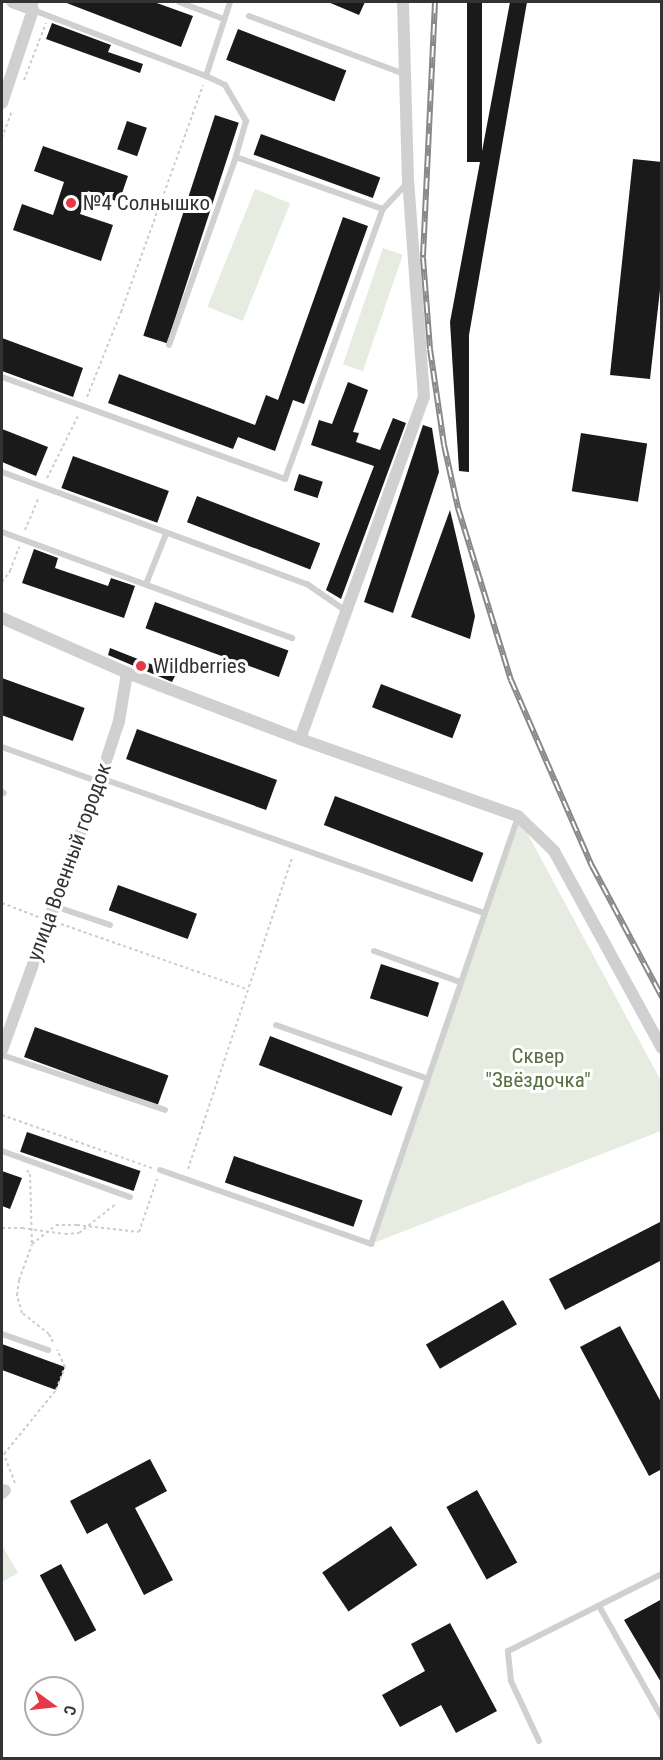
<!DOCTYPE html>
<html>
<head>
<meta charset="utf-8">
<style>
	body { margin:0 }
	#map { position:relative; width:663px; height:1760px; overflow:hidden; background:#fff; font-family:"Roboto Condensed",sans-serif }
	div>[style] { position:absolute }
	[style*='--x'] { left:calc(var(--x)*1px); top:calc(var(--y)*1px); width:calc(var(--w)*1px); rotate:calc(var(--a)*1deg) }
	.green>* { inset:0; background:#e6ecdf; transform-origin:0 0 }
	.building>* { inset:0; background:#1a1a1a; transform-origin:0 0 }
	.path>* { height:2px; margin-top:-1px; transform-origin:0; background:repeating-linear-gradient(90deg,#cdcdcd 0 3px,transparent 0 6px) }
	.lane>* { height:6px; margin:-3px; padding:0 3px; transform-origin:3px; border-radius:3px; background:#d0d0d0 }
	.street>* { height:12px; margin:-6px; padding:0 6px; transform-origin:6px; border-radius:6px; background:#d0d0d0 }
	.rail>* { height:6px; margin-top:-3px; transform-origin:0; background:repeating-linear-gradient(90deg,#fff 0 11px,#888 0 22px); box-sizing:border-box; border-block:2px solid #888 }
	.dots>* { width:16px; height:16px; translate:-50% -50%; box-sizing:border-box; border:3px solid #fff; border-radius:50% }
	span { translate:-50% -50%; white-space:nowrap; text-align:center; line-height:1.15; -webkit-text-stroke:6px #fff; paint-order:stroke }
	.poi-label { font-size:21px; color:#333 }
	.left { translate:0 -50%; text-align:left }
	.street-label { font-size:21px; color:#333 }
	.park-label { font-size:21px; color:#56703f }
	.frame { position:absolute; inset:0; border:3px solid #333; pointer-events:none }
	.north { position:absolute; left:24px; top:1676px; width:60px; height:60px; box-sizing:border-box; background:#fff; border:2px solid #adadad; border-radius:50%; rotate:105deg; font-size:16px; font-weight:700; line-height:24px; text-align:center; color:#333 }
	.north::after { content:''; display:block; margin:auto; width:21px; height:27px; background:#e63946; clip-path:polygon(50% 0,100% 100%,50% 72%,0 100%) }
</style>
</head>
<body>
<div id="map">
	<div class="green">
		<i style="left:255px;top:189px;width:38px;height:127px;rotate:22deg"></i>
		<i style="left:383px;top:248px;width:21px;height:123px;rotate:19deg"></i>
		<i style="clip-path:polygon(518px 816px,661px 1081px,661px 1131px,371px 1244px)"></i>
		<i style="clip-path:polygon(2px 1545px,18px 1573px,2px 1582px)"></i>
	</div>
	<div class="building">
		<i style="clip-path:polygon(64px 2px,154px 2px,193px 16px,181px 47px)"></i>
		<i style="clip-path:polygon(328px 2px,365px 2px,359px 15px)"></i>
		<i style="left:467px;top:2px;width:15px;height:160px"></i>
		<i style="clip-path:polygon(510px 2px,527px 2px,469px 335px,469px 472px,459px 471px,450px 322px)"></i>
		<i style="clip-path:polygon(52px 23px,111px 45px,108px 52px,143px 64px,140px 73px,46px 39px)"></i>
		<i style="left:238px;top:29px;width:116px;height:33px;rotate:21deg"></i>
		<i style="left:215px;top:115px;width:25px;height:232px;rotate:18deg"></i>
		<i style="left:127px;top:121px;width:21px;height:30px;rotate:19deg"></i>
		<i style="left:261px;top:134px;width:127px;height:22px;rotate:20deg"></i>
		<i style="clip-path:polygon(43px 146px,128px 176px,119px 202px,88px 191px,80px 214px,113px 225px,101px 261px,13px 230px,22px 204px,53px 215px,64px 182px,34px 171px)"></i>
		<i style="clip-path:polygon(633px 159px,662px 162px,662px 272px,650px 379px,610px 375px)"></i>
		<i style="clip-path:polygon(343px 217px,368px 226px,304px 404px,293px 400px,275px 451px,238px 437px,233px 449px,108px 403px,119px 374px,255px 425px,266px 395px,278px 400px)"></i>
		<i style="clip-path:polygon(2px 338px,83px 368px,73px 397px,2px 371px)"></i>
		<i style="clip-path:polygon(348px 382px,368px 390px,353px 432px,359px 433px,356px 442px,380px 450px,393px 418px,406px 423px,341px 599px,326px 590px,374px 466px,311px 445px,319px 420px,332px 424px)"></i>
		<i style="clip-path:polygon(423px 425px,432px 428px,439px 472px,393px 613px,364px 602px)"></i>
		<i style="clip-path:polygon(2px 429px,48px 447px,36px 476px,2px 462px)"></i>
		<i style="left:581px;top:433px;width:67px;height:59px;rotate:9deg"></i>
		<i style="left:73px;top:456px;width:102px;height:34px;rotate:20deg"></i>
		<i style="left:299px;top:474px;width:25px;height:17px;rotate:18deg"></i>
		<i style="left:197px;top:496px;width:132px;height:28px;rotate:21deg"></i>
		<i style="clip-path:polygon(450px 510px,475px 616px,470px 639px,411px 617px)"></i>
		<i style="clip-path:polygon(34px 549px,58px 558px,55px 568px,108px 586px,111px 578px,135px 586px,124px 618px,22px 583px)"></i>
		<i style="left:155px;top:602px;width:142px;height:28px;rotate:20deg"></i>
		<i style="clip-path:polygon(110px 648px,176px 674px,172px 682px,108px 655px)"></i>
		<i style="left:2px;top:678px;width:88px;height:35px;rotate:20deg"></i>
		<i style="left:381px;top:684px;width:86px;height:25px;rotate:21deg"></i>
		<i style="left:137px;top:729px;width:149px;height:32px;rotate:20deg"></i>
		<i style="left:335px;top:796px;width:159px;height:31px;rotate:21deg"></i>
		<i style="left:118px;top:885px;width:84px;height:27px;rotate:20deg"></i>
		<i style="left:381px;top:964px;width:61px;height:36px;rotate:18deg"></i>
		<i style="left:35px;top:1027px;width:142px;height:32px;rotate:20deg"></i>
		<i style="left:270px;top:1036px;width:142px;height:31px;rotate:21deg"></i>
		<i style="left:27px;top:1132px;width:120px;height:21px;rotate:19deg"></i>
		<i style="left:234px;top:1156px;width:136px;height:28px;rotate:19deg"></i>
		<i style="clip-path:polygon(2px 1171px,22px 1178px,10px 1209px,2px 1206px)"></i>
		<i style="clip-path:polygon(662px 1221px,662px 1260px,565px 1310px,549px 1279px)"></i>
		<i style="left:503px;top:1300px;width:28px;height:89px;rotate:60deg"></i>
		<i style="clip-path:polygon(620px 1326px,662px 1404px,662px 1469px,649px 1476px,580px 1347px)"></i>
		<i style="clip-path:polygon(2px 1344px,65px 1367px,56px 1390px,2px 1370px)"></i>
		<i style="clip-path:polygon(150px 1459px,167px 1491px,135px 1508px,173px 1580px,144px 1595px,107px 1523px,87px 1534px,70px 1501px)"></i>
		<i style="left:477px;top:1490px;width:83px;height:35px;rotate:61deg"></i>
		<i style="left:391px;top:1526px;width:47px;height:83px;rotate:56deg"></i>
		<i style="left:61px;top:1564px;width:75px;height:24px;rotate:62deg"></i>
		<i style="clip-path:polygon(662px 1599px,662px 1684px,624px 1620px)"></i>
		<i style="clip-path:polygon(450px 1623px,497px 1711px,456px 1733px,441px 1705px,400px 1727px,382px 1695px,425px 1671px,411px 1644px)"></i>
	</div>
	<div class="path">
		<i style="--x:24;--y:80;--w:61;--a:-68.9"></i>
		<i style="--x:2;--y:138;--w:30;--a:-70"></i>
		<i style="--x:87;--y:397;--w:92;--a:-68.2"></i>
		<i style="--x:121;--y:312;--w:241;--a:-70.1"></i>
		<i style="--x:47;--y:478;--w:69;--a:-63.4"></i>
		<i style="--x:25;--y:530;--w:36;--a:-67"></i>
		<i style="--x:2;--y:582;--w:14;--a:-54"></i>
		<i style="--x:10;--y:571;--w:26;--a:-69"></i>
		<i style="--x:2;--y:903;--w:39;--a:21"></i>
		<i style="--x:61;--y:924;--w:197;--a:19.3"></i>
		<i style="--x:2;--y:1115;--w:159;--a:19.5"></i>
		<i style="--x:188;--y:1169;--w:330;--a:-71.5"></i>
		<i style="--x:27;--y:1170;--w:5;--a:53"></i>
		<i style="--x:30;--y:1174;--w:70;--a:88.4"></i>
		<i style="--x:2;--y:1228;--w:20;--a:0"></i>
		<i style="--x:22;--y:1228;--w:43;--a:7.9"></i>
		<i style="--x:65;--y:1234;--w:14;--a:-4"></i>
		<i style="--x:79;--y:1233;--w:48;--a:-38.3"></i>
		<i style="--x:53;--y:1342;--w:9;--a:-117"></i>
		<i style="--x:49;--y:1334;--w:34;--a:-142"></i>
		<i style="--x:22;--y:1313;--w:19;--a:-106"></i>
		<i style="--x:17;--y:1295;--w:15;--a:-82"></i>
		<i style="--x:19;--y:1280;--w:38;--a:-70"></i>
		<i style="--x:32;--y:1244;--w:31;--a:-38"></i>
		<i style="--x:56;--y:1225;--w:21;--a:0"></i>
		<i style="--x:77;--y:1225;--w:62;--a:6.4"></i>
		<i style="--x:139;--y:1232;--w:56;--a:-71.2"></i>
		<i style="--x:15;--y:1483;--w:31;--a:-111"></i>
		<i style="--x:4;--y:1454;--w:82;--a:-50.9"></i>
		<i style="--x:56;--y:1390;--w:25;--a:-69"></i>
		<i style="--x:65;--y:1367;--w:19;--a:-115"></i>
	</div>
	<div class="lane">
		<i style="--x:36;--y:2;--w:9;--a:111"></i>
		<i style="--x:33;--y:10;--w:185;--a:20.9"></i>
		<i style="--x:206;--y:76;--w:78;--a:-72"></i>
		<i style="--x:179;--y:2;--w:48;--a:20.7"></i>
		<i style="--x:249;--y:16;--w:165;--a:20.5"></i>
		<i style="--x:206;--y:76;--w:21;--a:25"></i>
		<i style="--x:225;--y:85;--w:42;--a:59.7"></i>
		<i style="--x:246;--y:121;--w:37;--a:106"></i>
		<i style="--x:236;--y:157;--w:156;--a:19.5"></i>
		<i style="--x:169;--y:345;--w:200;--a:-70.4"></i>
		<i style="--x:2;--y:377;--w:301;--a:19.8"></i>
		<i style="--x:285;--y:479;--w:287;--a:-70.1"></i>
		<i style="--x:383;--y:209;--w:37;--a:-47"></i>
		<i style="--x:2;--y:472;--w:325;--a:20.2"></i>
		<i style="--x:307;--y:584;--w:47;--a:34.7"></i>
		<i style="--x:2;--y:532;--w:309;--a:20.1"></i>
		<i style="--x:146;--y:584;--w:54;--a:-68.2"></i>
		<i style="--x:2;--y:747;--w:103;--a:19.8"></i>
		<i style="--x:99;--y:782;--w:10;--a:-6"></i>
		<i style="--x:109;--y:781;--w:397;--a:19.4"></i>
		<i style="--x:2;--y:792;--w:2;--a:27"></i>
		<i style="--x:54;--y:906;--w:59;--a:18.7"></i>
		<i style="--x:374;--y:951;--w:91;--a:19.8"></i>
		<i style="--x:276;--y:1025;--w:159;--a:19.5"></i>
		<i style="--x:2;--y:1055;--w:172;--a:18.6"></i>
		<i style="--x:2;--y:1151;--w:136;--a:19.8"></i>
		<i style="--x:160;--y:1170;--w:224;--a:19.3"></i>
		<i style="--x:371;--y:1244;--w:453;--a:-71"></i>
		<i style="--x:2;--y:1334;--w:49;--a:19.2"></i>
		<i style="--x:599;--y:1606;--w:129;--a:60.6"></i>
		<i style="--x:539;--y:1741;--w:66;--a:-115"></i>
		<i style="--x:511;--y:1681;--w:30;--a:-96"></i>
		<i style="--x:508;--y:1651;--w:172;--a:-26.6"></i>
	</div>
	<div class="street">
		<i style="--x:2;--y:103;--w:98;--a:-71.6"></i>
		<i style="--x:33;--y:10;--w:22;--a:-159"></i>
		<i style="--x:2;--y:618;--w:137;--a:23.7"></i>
		<i style="--x:127;--y:673;--w:185;--a:20.9"></i>
		<i style="--x:300;--y:739;--w:231;--a:19.5"></i>
		<i style="--x:518;--y:816;--w:50;--a:44.2"></i>
		<i style="--x:554;--y:851;--w:225;--a:61.3"></i>
		<i style="--x:300;--y:739;--w:364;--a:-70.1"></i>
		<i style="--x:424;--y:397;--w:217;--a:-94.2"></i>
		<i style="--x:408;--y:181;--w:179;--a:-91.6"></i>
		<i style="--x:2;--y:1050;--w:285;--a:-70.1"></i>
		<i style="--x:99;--y:782;--w:64;--a:-71.8"></i>
		<i style="--x:119;--y:721;--w:49;--a:-80.5"></i>
		<i style="--x:2;--y:1493;--w:4;--a:-45"></i>
	</div>
	<div class="rail">
		<i style="--x:435;--y:2;--w:256;--a:92.7"></i>
		<i style="--x:423;--y:258;--w:91;--a:85.6"></i>
		<i style="--x:430;--y:349;--w:97;--a:81.7"></i>
		<i style="--x:444;--y:445;--w:65;--a:77.5"></i>
		<i style="--x:458;--y:508;--w:180;--a:72.9"></i>
		<i style="--x:511;--y:680;--w:203;--a:66.5"></i>
		<i style="--x:592;--y:866;--w:149;--a:61.9"></i>
	</div>
	<div class="dots">
		<i style="left:71px;top:203px;background:#e63946"></i>
		<i style="left:141px;top:666px;background:#e63946"></i>
	</div>
	<div class="poi-label">
		<span class="left" style="left:83px;top:203px">№4 Солнышко</span>
		<span class="left" style="left:153px;top:666px">Wildberries</span>
	</div>
	<div class="street-label">
		<span style="left:69px;top:862px;rotate:-70deg">улица Военный городок</span>
	</div>
	<div class="park-label">
		<span style="left:538px;top:1068px">Сквер<br>"Звёздочка"</span>
	</div>
	<div class="frame"></div>
	<div class="north">С</div>
</div>
</body>
</html>
